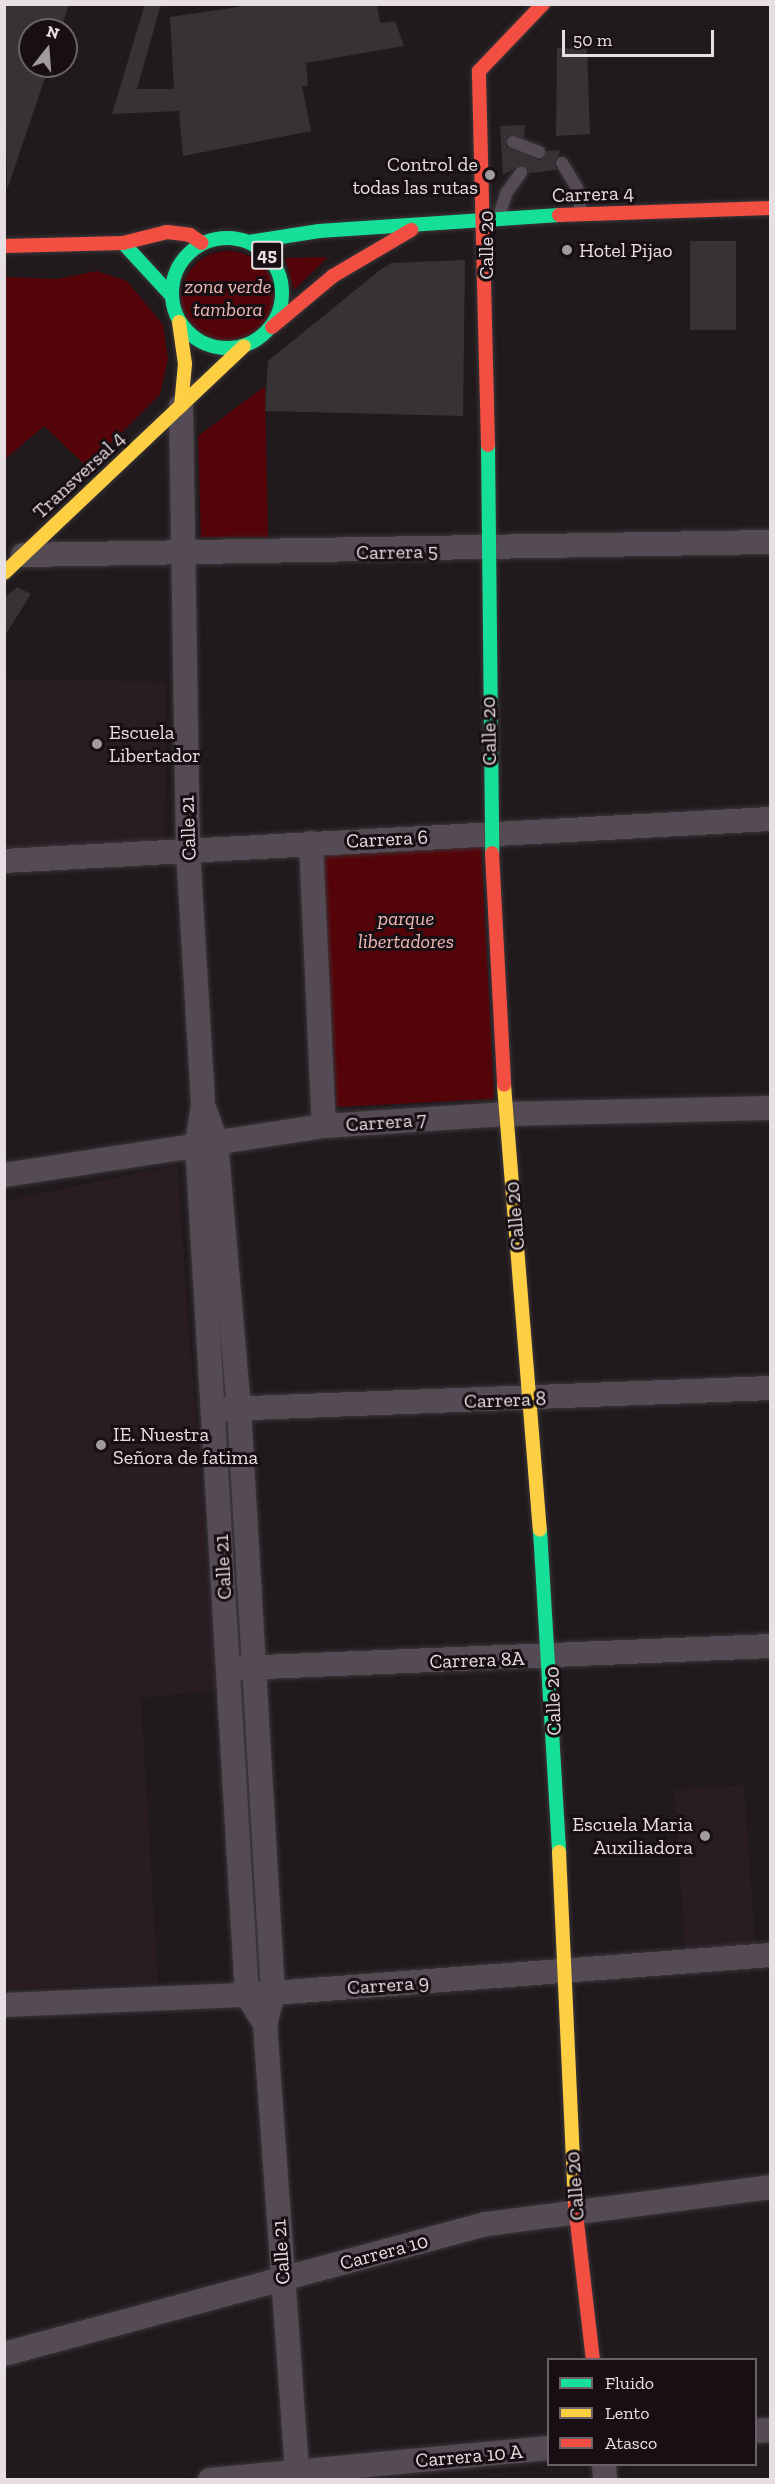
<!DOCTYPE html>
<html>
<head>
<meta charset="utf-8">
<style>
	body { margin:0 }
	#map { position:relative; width:775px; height:2484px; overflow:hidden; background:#201a1d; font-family:"Zilla Slab",serif }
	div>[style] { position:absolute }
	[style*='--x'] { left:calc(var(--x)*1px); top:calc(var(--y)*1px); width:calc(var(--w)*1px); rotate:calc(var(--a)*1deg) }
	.built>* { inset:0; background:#2a1c23; transform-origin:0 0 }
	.green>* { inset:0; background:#550409; transform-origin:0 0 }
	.round { border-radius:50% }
	.building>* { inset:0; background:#373234; transform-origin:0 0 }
	.roads { filter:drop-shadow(0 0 2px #3b3639) drop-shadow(0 0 2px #3b3639) }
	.lane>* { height:12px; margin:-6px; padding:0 6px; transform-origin:6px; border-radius:6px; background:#554b54 }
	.street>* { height:24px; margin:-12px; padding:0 12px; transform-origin:12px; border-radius:12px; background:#554b54 }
	.fast>* { height:14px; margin:-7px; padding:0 7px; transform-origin:7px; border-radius:7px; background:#16e098 }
	.fast>.ring { margin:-7px; padding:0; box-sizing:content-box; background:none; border:14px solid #16e098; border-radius:50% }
	.slow>* { height:14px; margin:-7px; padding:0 7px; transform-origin:7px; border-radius:7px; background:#ffcf43 }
	.jam>* { height:14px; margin:-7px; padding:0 7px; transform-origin:7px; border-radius:7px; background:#f24e42 }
	.dots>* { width:16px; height:16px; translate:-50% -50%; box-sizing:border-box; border:3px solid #180f14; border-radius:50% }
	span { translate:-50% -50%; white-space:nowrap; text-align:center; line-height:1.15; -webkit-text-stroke:6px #180f14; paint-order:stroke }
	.shield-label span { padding:2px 4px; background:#180f14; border:2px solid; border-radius:4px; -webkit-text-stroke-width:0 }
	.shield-label { font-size:18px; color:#e7dfe3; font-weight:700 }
	.poi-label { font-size:20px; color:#e7dfe3 }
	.right { translate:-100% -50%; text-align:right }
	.left { translate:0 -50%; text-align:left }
	.street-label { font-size:20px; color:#e7dfe3 }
	.park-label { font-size:20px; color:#efbab4; font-style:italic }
	.frame { position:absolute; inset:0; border:6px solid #e7dfe3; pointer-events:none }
	.legend { position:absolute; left:547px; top:2358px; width:210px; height:108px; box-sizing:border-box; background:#180f14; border:2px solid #6b6267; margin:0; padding:8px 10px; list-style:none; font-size:18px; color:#e7dfe3 }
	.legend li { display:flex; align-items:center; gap:12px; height:30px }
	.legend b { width:30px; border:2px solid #6b6267 }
	.north { position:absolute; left:18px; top:18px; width:60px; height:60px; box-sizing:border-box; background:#180f14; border:2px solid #6b6267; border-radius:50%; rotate:17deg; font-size:16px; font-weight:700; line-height:24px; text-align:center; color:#e7dfe3 }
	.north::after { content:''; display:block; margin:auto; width:21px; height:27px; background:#a19a9e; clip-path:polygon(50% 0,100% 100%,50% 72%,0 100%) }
	.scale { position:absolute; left:562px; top:30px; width:152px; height:27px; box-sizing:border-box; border:3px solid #e7dfe3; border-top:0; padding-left:8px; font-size:18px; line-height:21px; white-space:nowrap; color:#e7dfe3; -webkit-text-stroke:4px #180f14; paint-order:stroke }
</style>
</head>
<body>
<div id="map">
	<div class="built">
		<i style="left:5px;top:679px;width:162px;height:169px;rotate:1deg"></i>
		<i style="clip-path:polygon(177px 1165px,216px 1690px,141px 1698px,158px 1983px,5px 1988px,5px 1201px)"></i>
		<i style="left:744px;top:1785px;width:163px;height:70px;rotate:86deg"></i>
	</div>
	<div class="green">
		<i class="round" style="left:181px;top:251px;width:94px;height:94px"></i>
		<i style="clip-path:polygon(328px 257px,294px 290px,285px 258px)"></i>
		<i style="clip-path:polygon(97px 271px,127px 281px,163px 325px,168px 359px,160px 394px,87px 467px,44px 426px,5px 459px,5px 277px,57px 279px)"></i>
		<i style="clip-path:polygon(265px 386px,268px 537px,201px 537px,198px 436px)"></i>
		<i style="left:481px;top:846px;width:253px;height:158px;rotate:87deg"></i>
	</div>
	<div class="building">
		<i style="clip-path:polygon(4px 4px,69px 4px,61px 30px,30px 30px,30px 66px,49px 66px,7px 190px)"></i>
		<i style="clip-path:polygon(145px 4px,161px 4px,137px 89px,174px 89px,170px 17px,257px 4px,377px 4px,380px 23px,395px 21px,404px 46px,306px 63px,308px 86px,302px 86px,311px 131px,183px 156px,179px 111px,112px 114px)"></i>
		<i style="clip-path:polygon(557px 48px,587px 49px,590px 134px,556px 136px)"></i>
		<i style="clip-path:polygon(525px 125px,524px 138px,508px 135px,506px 147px,540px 160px,547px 151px,561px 150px,554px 163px,557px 170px,529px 173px,521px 165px,503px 175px,500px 126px)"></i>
		<i style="left:690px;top:241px;width:46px;height:89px"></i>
		<i style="clip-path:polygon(465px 260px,463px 416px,265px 411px,268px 361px,380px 270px,391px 263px)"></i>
		<i style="clip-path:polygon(17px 587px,31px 594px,4px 637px,4px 598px)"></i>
	</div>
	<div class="roads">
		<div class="lane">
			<i style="--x:513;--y:142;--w:28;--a:21"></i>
			<i style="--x:562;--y:163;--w:29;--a:59"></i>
			<i style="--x:577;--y:188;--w:25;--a:81"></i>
			<i style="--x:499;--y:216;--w:25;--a:-72"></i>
			<i style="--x:507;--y:192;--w:24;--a:-54"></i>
		</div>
		<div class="street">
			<i style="--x:181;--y:406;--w:444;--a:89.1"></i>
			<i style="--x:188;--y:850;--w:256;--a:86.6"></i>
			<i style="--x:203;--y:1106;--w:38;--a:99"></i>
			<i style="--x:197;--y:1144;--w:852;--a:86.64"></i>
			<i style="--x:247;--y:1995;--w:34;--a:58"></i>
			<i style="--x:23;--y:555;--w:747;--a:-1"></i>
			<i style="--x:311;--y:843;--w:283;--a:87.4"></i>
			<i style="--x:4;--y:861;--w:767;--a:-3.14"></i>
			<i style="--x:204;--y:1108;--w:35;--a:70"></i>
			<i style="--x:216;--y:1141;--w:269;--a:85.1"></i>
			<i style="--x:239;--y:1409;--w:585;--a:86.67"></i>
			<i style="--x:273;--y:1993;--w:32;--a:104"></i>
			<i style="--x:265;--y:2024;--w:457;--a:85.9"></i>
			<i style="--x:4;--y:1175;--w:324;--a:-8.7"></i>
			<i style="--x:324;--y:1126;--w:182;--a:-3.8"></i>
			<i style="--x:506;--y:1114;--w:264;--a:-1.3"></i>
			<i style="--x:224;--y:1409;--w:546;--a:-2.2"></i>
			<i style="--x:239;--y:1668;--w:531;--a:-2.37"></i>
			<i style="--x:4;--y:2005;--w:243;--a:-2.4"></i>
			<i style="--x:247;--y:1995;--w:525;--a:-4.37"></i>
			<i style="--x:4;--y:2354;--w:499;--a:-15.1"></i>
			<i style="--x:486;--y:2224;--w:286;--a:-7.4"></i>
			<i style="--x:756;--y:2431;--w:14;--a:-4"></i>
			<i style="--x:604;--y:2464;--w:16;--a:86"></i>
			<i style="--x:210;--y:2480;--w:340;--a:-5.4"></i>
		</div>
		<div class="fast">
			<i class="ring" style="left:172px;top:238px;width:96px;height:96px"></i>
			<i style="--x:249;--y:242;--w:71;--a:-8.9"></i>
			<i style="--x:319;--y:231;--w:241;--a:-3.8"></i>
			<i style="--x:123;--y:243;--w:71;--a:47.3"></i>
			<i style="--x:488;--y:445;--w:408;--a:89.4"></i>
			<i style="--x:540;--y:1530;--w:323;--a:86.6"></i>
		</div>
		<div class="slow">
			<i style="--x:179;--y:322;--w:42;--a:81.9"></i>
			<i style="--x:185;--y:364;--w:42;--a:95.4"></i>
			<i style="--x:4;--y:573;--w:330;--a:-43.4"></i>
			<i style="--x:504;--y:1085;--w:446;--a:85.4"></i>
			<i style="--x:559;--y:1852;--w:353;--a:87.4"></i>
		</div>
		<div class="jam">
			<i style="--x:559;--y:215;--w:211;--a:-1.9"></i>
			<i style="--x:4;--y:246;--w:119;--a:-1.4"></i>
			<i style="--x:123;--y:243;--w:45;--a:-14"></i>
			<i style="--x:167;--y:232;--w:23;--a:7"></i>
			<i style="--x:190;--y:235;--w:14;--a:34"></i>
			<i style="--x:272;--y:327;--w:80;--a:-39.9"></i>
			<i style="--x:333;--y:276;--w:91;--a:-30.5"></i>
			<i style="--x:488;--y:445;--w:374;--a:-91.4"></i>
			<i style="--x:479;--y:71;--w:93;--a:-46.3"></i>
			<i style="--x:492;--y:853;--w:232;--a:87"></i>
			<i style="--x:575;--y:2205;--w:156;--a:83.4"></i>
		</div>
	</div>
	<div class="dots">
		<i style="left:490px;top:175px;background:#a19a9e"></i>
		<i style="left:567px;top:250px;background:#a19a9e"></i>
		<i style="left:97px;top:744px;background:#a19a9e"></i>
		<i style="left:101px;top:1445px;background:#a19a9e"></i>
		<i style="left:705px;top:1836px;background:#a19a9e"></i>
	</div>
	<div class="shield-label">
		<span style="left:267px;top:255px">45</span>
	</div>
	<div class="poi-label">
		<span class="right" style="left:478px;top:176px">Control de<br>todas las rutas</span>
		<span class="left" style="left:579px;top:250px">Hotel Pijao</span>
		<span class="left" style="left:109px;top:744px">Escuela<br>Libertador</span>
		<span class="left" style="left:113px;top:1446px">IE. Nuestra<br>Señora de fatima</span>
		<span class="right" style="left:693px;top:1836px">Escuela Maria<br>Auxiliadora</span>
	</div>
	<div class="street-label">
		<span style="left:593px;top:194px;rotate:-2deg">Carrera 4</span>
		<span style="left:486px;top:245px;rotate:-90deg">Calle 20</span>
		<span style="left:79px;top:475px;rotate:-43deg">Transversal 4</span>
		<span style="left:397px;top:552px;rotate:-1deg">Carrera 5</span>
		<span style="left:489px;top:731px;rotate:-91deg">Calle 20</span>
		<span style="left:188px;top:828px;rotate:-92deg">Calle 21</span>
		<span style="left:387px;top:839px;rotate:-3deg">Carrera 6</span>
		<span style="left:386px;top:1122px;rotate:-4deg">Carrera 7</span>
		<span style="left:515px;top:1216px;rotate:-95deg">Calle 20</span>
		<span style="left:505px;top:1400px;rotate:-2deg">Carrera 8</span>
		<span style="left:223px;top:1567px;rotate:-93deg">Calle 21</span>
		<span style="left:477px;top:1660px;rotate:-2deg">Carrera 8A</span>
		<span style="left:553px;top:1701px;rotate:-92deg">Calle 20</span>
		<span style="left:388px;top:1985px;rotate:-4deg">Carrera 9</span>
		<span style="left:575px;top:2186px;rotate:-94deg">Calle 20</span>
		<span style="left:281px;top:2252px;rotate:-94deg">Calle 21</span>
		<span style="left:384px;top:2252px;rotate:-15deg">Carrera 10</span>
		<span style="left:469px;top:2456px;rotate:-5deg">Carrera 10 A</span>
	</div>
	<div class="park-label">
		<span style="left:228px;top:298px">zona verde<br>tambora</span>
		<span style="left:406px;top:930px">parque<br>libertadores</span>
	</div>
	<div class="frame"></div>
	<ul class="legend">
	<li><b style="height:8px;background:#16e098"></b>Fluido</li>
	<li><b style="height:8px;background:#ffcf43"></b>Lento</li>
	<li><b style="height:8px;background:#f24e42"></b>Atasco</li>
	</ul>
	<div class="north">N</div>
	<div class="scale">50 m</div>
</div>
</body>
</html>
